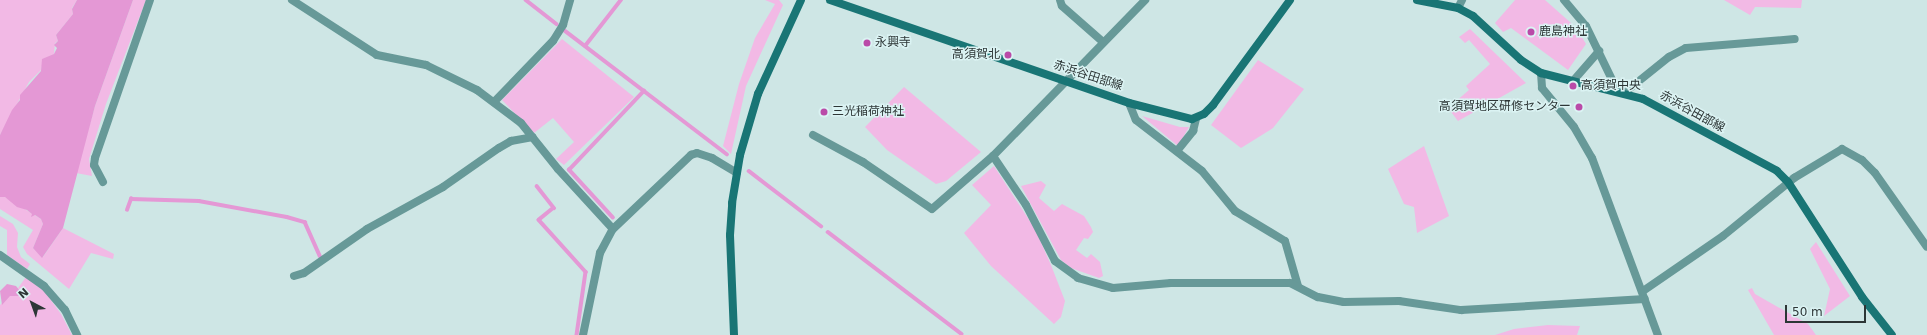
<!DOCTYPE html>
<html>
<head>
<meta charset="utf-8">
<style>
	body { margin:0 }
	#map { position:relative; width:1927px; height:335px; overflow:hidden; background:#cee6e5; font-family:"DejaVu Sans","Noto Sans JP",sans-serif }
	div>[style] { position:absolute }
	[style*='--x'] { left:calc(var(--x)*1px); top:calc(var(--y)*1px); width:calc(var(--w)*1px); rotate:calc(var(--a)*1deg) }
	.green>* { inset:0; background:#f2b9e5 }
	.water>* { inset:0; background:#e498d5 }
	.stream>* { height:3.5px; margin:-1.75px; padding:0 1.75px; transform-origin:1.75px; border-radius:1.75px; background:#e498d5 }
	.street>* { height:8px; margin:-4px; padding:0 4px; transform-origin:4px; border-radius:4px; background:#679998 }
	.secondary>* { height:8px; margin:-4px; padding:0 4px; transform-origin:4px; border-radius:4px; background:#197575 }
	.dots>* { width:11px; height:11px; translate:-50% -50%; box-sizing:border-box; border:2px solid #dbf3f3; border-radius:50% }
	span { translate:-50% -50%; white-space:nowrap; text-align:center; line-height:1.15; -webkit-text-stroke:3px #dbf3f3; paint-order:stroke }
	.poi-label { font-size:12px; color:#2d3636 }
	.left { translate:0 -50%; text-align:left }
	.right { translate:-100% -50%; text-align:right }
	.street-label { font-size:12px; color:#2d3636 }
	.north { position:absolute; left:12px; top:283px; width:40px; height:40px; -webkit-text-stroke:3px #dbf3f3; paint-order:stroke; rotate:319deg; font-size:11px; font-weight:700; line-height:16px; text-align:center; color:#2d3636 }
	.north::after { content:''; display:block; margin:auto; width:14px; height:18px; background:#2d3636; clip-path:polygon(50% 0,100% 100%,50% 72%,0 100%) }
	.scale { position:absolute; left:1785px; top:305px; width:81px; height:18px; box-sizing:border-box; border:2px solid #2d3636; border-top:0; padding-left:5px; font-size:12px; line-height:14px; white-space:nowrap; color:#2d3636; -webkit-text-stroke:3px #dbf3f3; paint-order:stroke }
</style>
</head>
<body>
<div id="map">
	<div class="green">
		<i style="clip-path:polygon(0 0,77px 0,72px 8px,73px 14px,56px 35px,58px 41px,55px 43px,54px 54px,43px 61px,41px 70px,29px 82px,0 135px)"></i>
		<i style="clip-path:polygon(133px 0,146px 0,106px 104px,89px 159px,92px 176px,76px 173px,95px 106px)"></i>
		<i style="clip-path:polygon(765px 0,779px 0,783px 5px,746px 86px,731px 154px,723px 146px,739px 84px,755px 38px,775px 4px)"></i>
		<i style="clip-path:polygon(1515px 0,1545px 0,1571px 23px,1583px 39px,1586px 44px,1568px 70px,1511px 28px,1503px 32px,1495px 23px)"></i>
		<i style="clip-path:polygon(1724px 0,1802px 0,1801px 8px,1755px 7px,1750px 15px)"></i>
		<i style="clip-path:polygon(1470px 29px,1526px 83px,1458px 121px,1448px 108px,1469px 90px,1466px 86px,1490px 64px,1469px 40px,1465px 43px,1459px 37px)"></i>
		<i style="clip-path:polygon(562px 39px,634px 97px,564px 165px,556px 159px,574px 142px,553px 118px,534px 133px,502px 100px)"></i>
		<i style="clip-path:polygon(1258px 60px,1304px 89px,1273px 128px,1241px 148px,1211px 125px)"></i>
		<i style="clip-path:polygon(904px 87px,981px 152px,946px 181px,936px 184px,887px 150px,865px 127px)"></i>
		<i style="clip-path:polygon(1142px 116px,1180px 127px,1189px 127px,1178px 146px)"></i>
		<i style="clip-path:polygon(1424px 146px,1449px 216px,1417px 233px,1414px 207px,1404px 204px,1388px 169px)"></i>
		<i style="clip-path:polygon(994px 166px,1035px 229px,1051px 265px,1065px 301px,1061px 317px,1054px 324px,991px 266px,964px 233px,991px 205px,972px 185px)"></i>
		<i style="clip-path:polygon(1041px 181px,1046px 185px,1039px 198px,1054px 211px,1062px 204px,1084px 216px,1091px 227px,1093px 232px,1088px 239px,1084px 238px,1076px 250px,1087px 258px,1091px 254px,1100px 262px,1103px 276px,1099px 278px,1071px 268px,1061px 260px,1021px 186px)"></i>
		<i style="clip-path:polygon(0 197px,5px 197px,41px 219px,43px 224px,33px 248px,43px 257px,63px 228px,114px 254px,113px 259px,91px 253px,69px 289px,27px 254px,23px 247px,33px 230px,0 209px)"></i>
		<i style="clip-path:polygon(0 216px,13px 224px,18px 233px,17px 247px,21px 257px,30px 264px,27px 269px,7px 255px,7px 230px,0 226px)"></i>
		<i style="clip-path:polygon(1816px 242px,1850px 296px,1824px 316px,1830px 289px,1810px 249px)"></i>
		<i style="clip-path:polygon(26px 277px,45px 292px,61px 314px,72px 335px,0 335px,0 305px,10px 295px,23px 296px,18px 288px)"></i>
		<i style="clip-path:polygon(1752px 288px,1755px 294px,1808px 324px,1816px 335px,1774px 335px,1748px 290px)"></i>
		<i style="clip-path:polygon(1548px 325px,1580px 326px,1577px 335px,1495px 335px,1514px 329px)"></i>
	</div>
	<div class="water">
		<i style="clip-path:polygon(77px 0,133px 0,95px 106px,63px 228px,42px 258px,33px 248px,43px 224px,41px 219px,35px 215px,31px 217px,32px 214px,27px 210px,17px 207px,5px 197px,0 197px,0 135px,12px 110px,20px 100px,20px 95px,41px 71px,42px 59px,54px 54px,57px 48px,54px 45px,58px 41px,56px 35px,73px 14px,72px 9px)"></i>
		<i style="clip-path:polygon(7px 284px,16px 286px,24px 296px,10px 296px,2px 305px,0 291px)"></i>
	</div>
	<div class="stream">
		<i style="--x:526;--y:0;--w:39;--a:38"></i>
		<i style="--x:564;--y:30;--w:205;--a:37.3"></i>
		<i style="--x:585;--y:46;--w:58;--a:-52"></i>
		<i style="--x:749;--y:171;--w:91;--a:37.4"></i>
		<i style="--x:537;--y:186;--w:28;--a:52"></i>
		<i style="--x:554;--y:208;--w:19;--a:141"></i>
		<i style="--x:539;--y:220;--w:70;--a:47.9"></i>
		<i style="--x:586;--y:272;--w:64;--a:98.1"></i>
		<i style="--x:127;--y:210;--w:12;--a:-70"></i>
		<i style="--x:131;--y:199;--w:68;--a:1.7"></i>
		<i style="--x:199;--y:201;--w:89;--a:10.3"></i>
		<i style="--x:287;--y:217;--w:19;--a:16"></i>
		<i style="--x:305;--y:222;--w:37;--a:66"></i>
		<i style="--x:613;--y:218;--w:65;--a:-132.5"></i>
		<i style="--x:569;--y:170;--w:109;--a:-46.5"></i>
		<i style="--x:828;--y:232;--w:168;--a:37.3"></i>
	</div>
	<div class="street">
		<i style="--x:292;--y:0;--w:101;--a:32.9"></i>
		<i style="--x:377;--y:55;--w:50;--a:11.5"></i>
		<i style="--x:426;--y:65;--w:57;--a:26.1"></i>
		<i style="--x:477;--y:90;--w:55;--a:36.9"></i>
		<i style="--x:521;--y:123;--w:59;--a:51.2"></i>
		<i style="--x:558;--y:169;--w:81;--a:47.5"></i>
		<i style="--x:1060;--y:0;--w:6;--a:72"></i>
		<i style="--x:1062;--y:6;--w:53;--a:41.2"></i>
		<i style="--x:1564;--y:0;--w:34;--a:50"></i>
		<i style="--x:1586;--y:26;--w:73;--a:64.1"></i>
		<i style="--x:1458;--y:8;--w:9;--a:-63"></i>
		<i style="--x:1541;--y:73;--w:15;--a:86"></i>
		<i style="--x:1542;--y:88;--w:50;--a:50.6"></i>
		<i style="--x:1574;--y:127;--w:36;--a:60"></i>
		<i style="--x:1592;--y:158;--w:189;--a:69.6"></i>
		<i style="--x:1573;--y:81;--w:40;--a:-49"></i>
		<i style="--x:1624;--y:93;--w:58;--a:-38.7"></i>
		<i style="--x:1669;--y:57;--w:19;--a:-28"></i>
		<i style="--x:1686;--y:48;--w:109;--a:-4.7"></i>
		<i style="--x:494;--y:102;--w:85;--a:-46"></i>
		<i style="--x:553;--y:41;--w:19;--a:-58"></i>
		<i style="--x:563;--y:25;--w:26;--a:-74"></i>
		<i style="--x:1129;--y:103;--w:18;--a:68"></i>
		<i style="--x:1136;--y:120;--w:83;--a:37.7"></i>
		<i style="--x:1202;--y:171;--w:52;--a:50.5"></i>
		<i style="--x:1235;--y:211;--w:58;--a:31"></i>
		<i style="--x:1285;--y:241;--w:47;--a:73.9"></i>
		<i style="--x:813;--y:135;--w:57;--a:28.4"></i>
		<i style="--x:863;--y:162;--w:83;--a:34.3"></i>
		<i style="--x:932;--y:209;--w:81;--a:-41"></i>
		<i style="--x:993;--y:156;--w:218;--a:-45.7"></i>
		<i style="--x:1177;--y:151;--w:26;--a:-51"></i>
		<i style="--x:1193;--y:131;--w:12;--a:-76"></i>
		<i style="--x:993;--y:156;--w:59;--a:56"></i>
		<i style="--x:1026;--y:205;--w:63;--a:62.6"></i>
		<i style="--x:1055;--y:261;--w:29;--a:36"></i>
		<i style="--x:1078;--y:278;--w:36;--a:16"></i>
		<i style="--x:1113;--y:288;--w:58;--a:-4.9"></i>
		<i style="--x:1171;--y:283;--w:119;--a:0"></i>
		<i style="--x:1290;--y:283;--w:31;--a:27"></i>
		<i style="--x:1318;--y:297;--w:26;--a:11"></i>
		<i style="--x:1344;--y:302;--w:55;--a:-1"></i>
		<i style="--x:1399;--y:301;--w:63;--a:8.3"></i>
		<i style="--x:1461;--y:310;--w:184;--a:-3.4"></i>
		<i style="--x:103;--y:182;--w:19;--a:-118"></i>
		<i style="--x:94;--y:165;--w:7;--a:-82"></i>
		<i style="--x:95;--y:158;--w:167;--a:-70.8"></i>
		<i style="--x:0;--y:255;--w:54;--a:35.2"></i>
		<i style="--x:44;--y:286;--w:32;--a:49"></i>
		<i style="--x:65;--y:310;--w:28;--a:64"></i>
		<i style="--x:294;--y:276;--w:10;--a:-17"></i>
		<i style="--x:304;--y:273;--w:77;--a:-34.9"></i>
		<i style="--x:367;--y:229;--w:87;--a:-28.9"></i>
		<i style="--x:443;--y:187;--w:68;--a:-34.9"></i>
		<i style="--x:499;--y:148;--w:14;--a:-30"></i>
		<i style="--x:511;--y:141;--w:22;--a:-10"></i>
		<i style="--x:1643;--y:291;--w:97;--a:-34.5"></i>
		<i style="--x:1723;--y:236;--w:92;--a:-39.2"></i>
		<i style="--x:1794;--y:178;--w:56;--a:-31.1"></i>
		<i style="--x:1842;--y:149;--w:23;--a:29"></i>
		<i style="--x:1862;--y:160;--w:18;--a:45"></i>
		<i style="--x:1875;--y:173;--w:90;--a:54.9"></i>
		<i style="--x:583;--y:335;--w:84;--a:-78.3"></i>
		<i style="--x:600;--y:253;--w:27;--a:-62"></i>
		<i style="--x:613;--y:229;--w:108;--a:-43.5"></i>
		<i style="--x:691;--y:155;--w:6;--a:-18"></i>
		<i style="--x:697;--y:153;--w:16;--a:18"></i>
		<i style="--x:712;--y:158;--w:29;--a:31"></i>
	</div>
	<div class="secondary">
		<i style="--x:830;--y:0;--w:316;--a:19"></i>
		<i style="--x:1129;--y:103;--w:65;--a:14.3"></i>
		<i style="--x:1192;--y:119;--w:13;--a:-23"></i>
		<i style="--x:1204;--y:114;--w:13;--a:-45"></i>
		<i style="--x:1213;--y:105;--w:130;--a:-53.7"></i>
		<i style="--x:1417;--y:0;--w:42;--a:11"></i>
		<i style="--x:1458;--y:8;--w:17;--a:28"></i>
		<i style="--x:1473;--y:16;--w:65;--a:42.5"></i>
		<i style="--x:1521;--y:60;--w:24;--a:33"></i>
		<i style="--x:1541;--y:73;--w:105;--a:14.3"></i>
		<i style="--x:1643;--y:99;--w:152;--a:28.2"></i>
		<i style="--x:1777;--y:171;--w:16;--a:45"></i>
		<i style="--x:1788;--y:182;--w:137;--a:57.2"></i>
		<i style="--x:1862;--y:297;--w:48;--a:51.7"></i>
		<i style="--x:734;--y:335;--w:100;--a:-92.3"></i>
		<i style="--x:730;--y:235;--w:32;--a:-86"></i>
		<i style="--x:732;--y:203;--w:49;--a:-80.5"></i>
		<i style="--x:740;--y:155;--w:64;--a:-73.6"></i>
		<i style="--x:758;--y:94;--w:103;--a:-65.4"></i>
	</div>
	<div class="dots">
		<i style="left:1531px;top:32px;background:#ba4aa8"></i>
		<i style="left:867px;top:43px;background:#ba4aa8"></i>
		<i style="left:1008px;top:55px;background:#ba4aa8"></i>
		<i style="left:1573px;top:86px;background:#ba4aa8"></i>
		<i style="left:1579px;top:107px;background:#ba4aa8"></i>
		<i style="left:824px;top:112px;background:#ba4aa8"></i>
	</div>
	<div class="poi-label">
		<span class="left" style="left:1539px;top:32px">鹿島神社</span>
		<span class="left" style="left:875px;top:43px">永興寺</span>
		<span class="right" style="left:1000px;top:55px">高須賀北</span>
		<span class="left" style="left:1581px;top:86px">高須賀中央</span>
		<span class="right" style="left:1571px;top:107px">高須賀地区研修センター</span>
		<span class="left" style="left:832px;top:112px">三光稲荷神社</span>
	</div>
	<div class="street-label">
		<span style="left:1088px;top:76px;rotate:18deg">赤浜谷田部線</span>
		<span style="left:1692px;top:112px;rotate:29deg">赤浜谷田部線</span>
	</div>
	<div class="north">N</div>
	<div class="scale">50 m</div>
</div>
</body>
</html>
